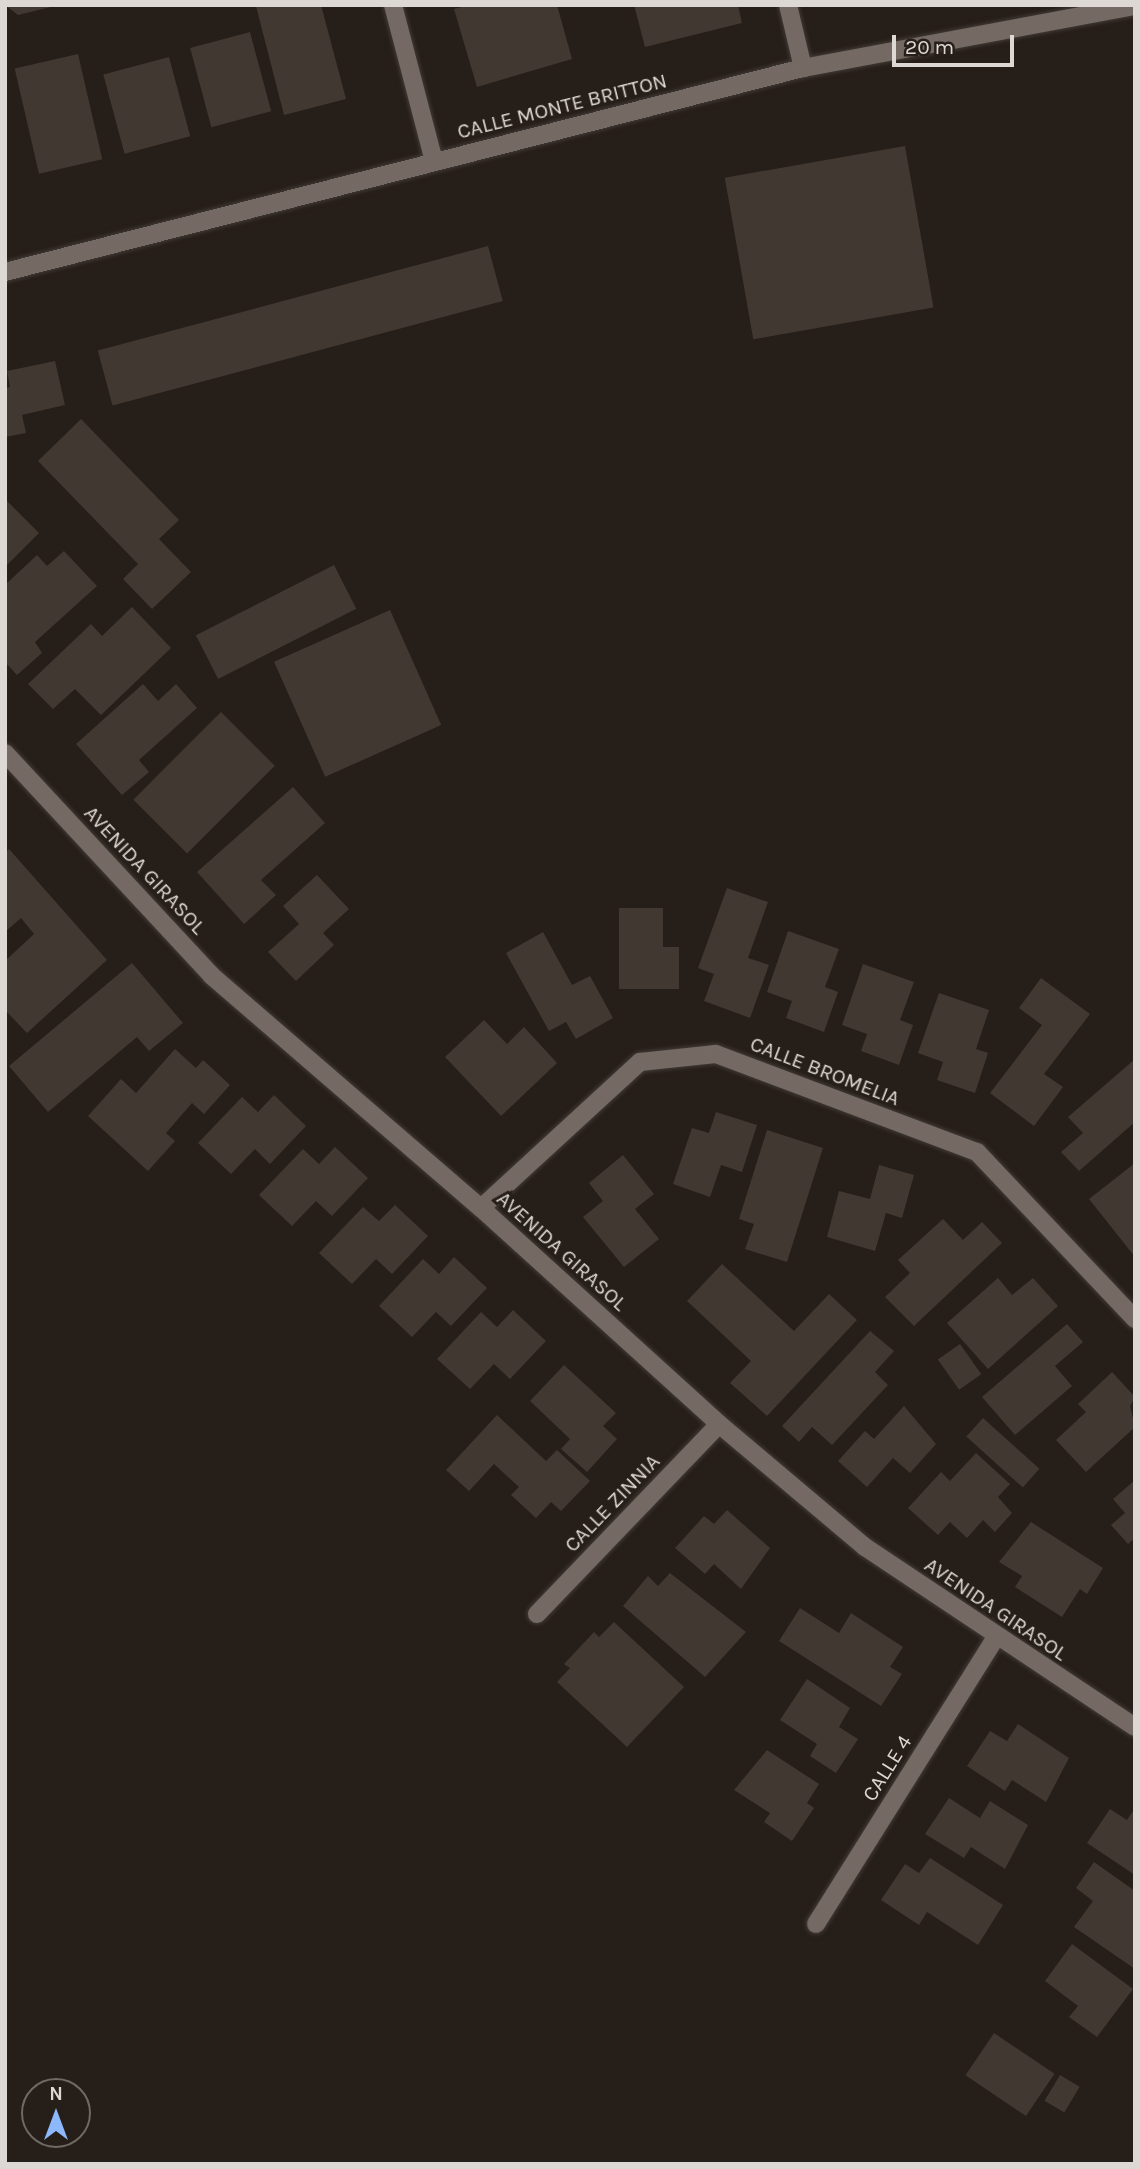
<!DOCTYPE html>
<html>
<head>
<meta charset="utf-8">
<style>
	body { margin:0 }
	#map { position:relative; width:1140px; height:2169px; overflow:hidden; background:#261e18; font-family:Karla,sans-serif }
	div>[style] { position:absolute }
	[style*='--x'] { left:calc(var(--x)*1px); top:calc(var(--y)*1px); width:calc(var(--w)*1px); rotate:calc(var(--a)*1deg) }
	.building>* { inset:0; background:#413831; transform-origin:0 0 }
	.roads { filter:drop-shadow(0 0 2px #413a36) drop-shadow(0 0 2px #413a36) }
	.street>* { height:18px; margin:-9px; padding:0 9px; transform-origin:9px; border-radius:9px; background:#756a63 }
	span { translate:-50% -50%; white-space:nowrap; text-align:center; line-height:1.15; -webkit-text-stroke:6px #261e18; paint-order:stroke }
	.street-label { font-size:21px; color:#ded8d4 }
	.frame { position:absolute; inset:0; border:7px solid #ded8d4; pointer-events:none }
	.north { position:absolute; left:21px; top:2078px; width:70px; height:70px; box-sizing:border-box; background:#261e18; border:2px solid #706863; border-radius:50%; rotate:0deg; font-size:19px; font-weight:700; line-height:28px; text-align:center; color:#ded8d4 }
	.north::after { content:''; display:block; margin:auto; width:24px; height:32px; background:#8db9fc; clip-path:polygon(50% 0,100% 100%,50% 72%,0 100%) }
	.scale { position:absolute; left:892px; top:35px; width:122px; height:32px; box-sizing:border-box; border:4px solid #ded8d4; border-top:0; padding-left:9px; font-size:21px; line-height:24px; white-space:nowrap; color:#ded8d4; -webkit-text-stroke:5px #261e18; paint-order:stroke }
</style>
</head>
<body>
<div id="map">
	<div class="building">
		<i style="clip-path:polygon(5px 5px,55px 5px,55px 6px,18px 15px)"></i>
		<i style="clip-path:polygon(321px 5px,346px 99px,284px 115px,256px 6px)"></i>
		<i style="clip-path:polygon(469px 5px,557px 5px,572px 59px,477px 87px,454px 9px)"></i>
		<i style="clip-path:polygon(634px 5px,738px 5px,742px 23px,645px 47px)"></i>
		<i style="left:250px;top:32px;width:82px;height:62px;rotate:75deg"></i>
		<i style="left:78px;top:54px;width:108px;height:65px;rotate:77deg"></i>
		<i style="left:169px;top:57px;width:82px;height:68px;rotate:75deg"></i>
		<i style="left:905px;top:146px;width:164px;height:183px;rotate:80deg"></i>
		<i style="left:488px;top:246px;width:57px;height:404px;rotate:75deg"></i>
		<i style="clip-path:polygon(55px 361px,65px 405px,22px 415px,26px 433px,5px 437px,5px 388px,10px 387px,7px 371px)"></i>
		<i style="clip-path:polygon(81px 419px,179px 520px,159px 539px,191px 572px,152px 609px,123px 579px,138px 564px,38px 461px)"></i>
		<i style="clip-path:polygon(5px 499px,39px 533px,5px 567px)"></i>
		<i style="clip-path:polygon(64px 551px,97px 586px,35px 642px,42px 653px,17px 675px,5px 662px,5px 585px,37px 555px,47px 566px)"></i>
		<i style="left:334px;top:565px;width:49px;height:155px;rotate:63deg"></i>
		<i style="clip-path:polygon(132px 607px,171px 648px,101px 715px,75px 689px,53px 709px,28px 684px,91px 624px,102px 636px)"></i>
		<i style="left:390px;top:610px;width:126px;height:127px;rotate:66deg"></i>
		<i style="clip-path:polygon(143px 684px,158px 701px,176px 684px,197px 708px,139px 760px,149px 772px,122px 795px,76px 744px)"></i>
		<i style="left:221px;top:712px;width:76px;height:124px;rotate:45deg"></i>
		<i style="clip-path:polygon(293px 787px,325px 823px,261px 880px,276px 895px,244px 924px,197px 872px)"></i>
		<i style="clip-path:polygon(9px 849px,107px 960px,27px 1033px,5px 1010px,5px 961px,34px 934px,21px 918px,5px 932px,5px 853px)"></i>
		<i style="clip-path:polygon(317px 875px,349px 909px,323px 933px,334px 945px,296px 981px,268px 952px,299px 924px,283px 906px)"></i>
		<i style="clip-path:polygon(727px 888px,768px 902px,748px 958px,769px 965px,750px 1018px,704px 1001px,714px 974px,698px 968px)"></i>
		<i style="clip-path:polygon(619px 908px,663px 908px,663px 947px,679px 947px,679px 989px,619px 989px)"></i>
		<i style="clip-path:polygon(788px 931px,839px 949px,825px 987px,838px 992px,824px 1032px,786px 1018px,792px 1001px,767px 992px)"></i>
		<i style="clip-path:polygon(543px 932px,572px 985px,590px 976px,613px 1018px,576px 1039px,566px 1022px,549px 1031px,506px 953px)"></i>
		<i style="clip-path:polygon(132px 963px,183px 1023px,149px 1051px,137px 1037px,48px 1112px,9px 1066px)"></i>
		<i style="clip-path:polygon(863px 964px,914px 982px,900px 1020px,913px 1025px,899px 1065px,861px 1051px,867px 1034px,842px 1025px)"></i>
		<i style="clip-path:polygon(1041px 978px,1090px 1014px,1044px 1074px,1063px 1087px,1034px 1126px,990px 1093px,1042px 1025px,1019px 1008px)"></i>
		<i style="clip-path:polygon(939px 993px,989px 1010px,976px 1049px,988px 1053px,975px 1093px,937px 1080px,943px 1062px,918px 1053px)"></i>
		<i style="clip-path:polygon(484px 1020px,507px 1044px,524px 1027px,557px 1063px,501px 1116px,445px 1057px)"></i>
		<i style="clip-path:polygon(175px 1049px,196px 1068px,203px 1060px,230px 1085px,204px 1114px,192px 1103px,166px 1133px,175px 1141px,148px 1171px,88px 1116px,121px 1079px,136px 1093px)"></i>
		<i style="clip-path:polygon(1135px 1059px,1135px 1122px,1079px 1171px,1061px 1152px,1083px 1133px,1068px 1117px)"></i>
		<i style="clip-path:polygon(274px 1095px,306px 1126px,270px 1164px,255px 1149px,231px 1174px,198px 1143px,242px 1097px,258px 1112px)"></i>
		<i style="clip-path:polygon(716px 1112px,757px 1125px,742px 1172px,721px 1165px,710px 1197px,673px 1184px,692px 1128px,709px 1133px)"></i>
		<i style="clip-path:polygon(767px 1130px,823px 1148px,787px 1262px,745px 1249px,754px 1224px,739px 1219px)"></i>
		<i style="clip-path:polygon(335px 1147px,368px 1178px,332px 1216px,316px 1201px,292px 1226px,259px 1195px,303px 1149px,319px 1164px)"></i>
		<i style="clip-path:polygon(623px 1155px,654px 1194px,635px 1209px,659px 1239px,624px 1267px,583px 1217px,603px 1201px,589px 1183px)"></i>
		<i style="clip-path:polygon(1135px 1163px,1135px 1257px,1089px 1199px)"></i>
		<i style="clip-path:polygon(879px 1165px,914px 1175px,902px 1218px,886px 1213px,875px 1251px,827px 1237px,839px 1191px,870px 1199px)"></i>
		<i style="clip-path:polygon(395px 1205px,428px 1236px,392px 1274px,376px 1259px,352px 1284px,319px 1253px,363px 1207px,379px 1221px)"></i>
		<i style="clip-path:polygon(943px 1219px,963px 1240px,982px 1222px,1002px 1243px,914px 1326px,885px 1297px,910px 1273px,898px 1260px)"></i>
		<i style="clip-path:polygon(454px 1257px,487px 1288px,451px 1326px,436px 1312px,412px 1337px,379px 1306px,423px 1259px,439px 1274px)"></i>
		<i style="clip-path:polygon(722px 1264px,794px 1331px,829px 1294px,857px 1320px,767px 1416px,730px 1383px,751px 1361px,687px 1301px)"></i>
		<i style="clip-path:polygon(998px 1278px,1012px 1295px,1033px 1278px,1058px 1306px,988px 1369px,947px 1323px)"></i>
		<i style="clip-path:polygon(513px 1310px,546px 1341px,510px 1379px,494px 1364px,470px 1389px,437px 1359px,481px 1312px,497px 1327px)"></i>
		<i style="clip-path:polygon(1067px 1324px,1083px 1342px,1055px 1366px,1072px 1386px,1015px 1435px,982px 1397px)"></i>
		<i style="clip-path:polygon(870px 1331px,894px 1351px,875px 1372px,888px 1385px,832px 1445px,812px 1427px,799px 1442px,782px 1426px)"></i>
		<i style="left:960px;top:1344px;width:37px;height:27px;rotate:55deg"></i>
		<i style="clip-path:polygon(564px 1365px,616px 1413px,603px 1426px,617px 1439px,587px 1472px,561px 1449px,570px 1439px,530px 1401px)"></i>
		<i style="clip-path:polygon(1112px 1372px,1135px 1397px,1130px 1406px,1135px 1427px,1086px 1472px,1056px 1440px,1086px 1412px,1078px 1404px)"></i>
		<i style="clip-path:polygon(904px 1406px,936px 1444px,910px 1473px,893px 1458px,867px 1487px,838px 1461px,865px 1431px,874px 1439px)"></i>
		<i style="clip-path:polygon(497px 1415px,546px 1461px,557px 1450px,590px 1481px,561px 1511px,551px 1502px,536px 1518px,511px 1495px,519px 1487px,494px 1464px,469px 1491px,446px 1470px)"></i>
		<i style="left:983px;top:1418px;width:76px;height:25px;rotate:42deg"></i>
		<i style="clip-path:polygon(976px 1453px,1010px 1484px,998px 1497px,1012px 1513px,995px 1532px,983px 1520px,967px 1538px,950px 1522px,938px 1535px,908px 1508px,941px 1472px,950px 1481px)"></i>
		<i style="clip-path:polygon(1135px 1480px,1135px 1538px,1128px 1544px,1111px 1525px,1125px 1513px,1113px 1499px)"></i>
		<i style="clip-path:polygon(727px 1510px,770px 1548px,741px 1589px,714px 1564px,705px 1574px,675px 1548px,704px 1516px,714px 1524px)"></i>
		<i style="clip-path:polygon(1031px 1522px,1103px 1568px,1087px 1594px,1080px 1589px,1062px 1617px,1015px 1587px,1022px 1576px,999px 1562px)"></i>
		<i style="clip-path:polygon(670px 1573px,746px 1632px,705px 1677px,623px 1606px,648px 1576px,658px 1586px)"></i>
		<i style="clip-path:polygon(800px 1608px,839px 1633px,851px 1613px,903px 1647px,890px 1667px,902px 1674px,881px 1706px,779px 1641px)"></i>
		<i style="clip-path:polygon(614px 1622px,684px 1687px,627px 1747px,557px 1682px,570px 1668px,564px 1664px,594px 1632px,599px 1637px)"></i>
		<i style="clip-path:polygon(807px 1679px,850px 1708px,839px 1727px,858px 1739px,836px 1773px,810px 1756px,817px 1744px,780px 1720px)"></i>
		<i style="clip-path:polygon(1018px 1724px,1069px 1758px,1046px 1802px,1012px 1780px,1005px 1791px,967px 1766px,990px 1731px,1007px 1741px)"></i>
		<i style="clip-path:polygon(767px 1750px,819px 1784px,807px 1803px,814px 1808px,792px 1841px,764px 1822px,770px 1813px,734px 1790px)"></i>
		<i style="clip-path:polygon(949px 1798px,980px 1818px,990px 1801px,1028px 1825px,1005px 1869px,971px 1847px,964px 1858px,925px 1834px)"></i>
		<i style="clip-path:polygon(1135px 1808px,1135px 1875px,1087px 1843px,1110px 1809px,1127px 1820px)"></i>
		<i style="clip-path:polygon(930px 1858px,1003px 1905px,978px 1945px,927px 1912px,919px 1925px,881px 1900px,905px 1864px,919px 1873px)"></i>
		<i style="clip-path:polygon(1094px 1862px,1135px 1891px,1135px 1969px,1074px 1927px,1093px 1901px,1076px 1888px)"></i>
		<i style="clip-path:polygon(1072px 1944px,1133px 1989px,1097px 2037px,1069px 2017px,1078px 2006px,1045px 1981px)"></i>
		<i style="left:994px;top:2033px;width:73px;height:51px;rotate:34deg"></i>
		<i style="left:1060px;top:2075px;width:23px;height:30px;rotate:31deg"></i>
	</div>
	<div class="roads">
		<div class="street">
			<i style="--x:393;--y:5;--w:161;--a:75.3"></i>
			<i style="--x:788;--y:5;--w:65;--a:76.6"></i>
			<i style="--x:5;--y:272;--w:824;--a:-14.34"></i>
			<i style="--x:803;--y:68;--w:338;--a:-10.6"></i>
			<i style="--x:5;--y:753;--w:304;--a:47.1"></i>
			<i style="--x:212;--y:976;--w:355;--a:40.8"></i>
			<i style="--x:481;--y:1208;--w:321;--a:42.2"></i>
			<i style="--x:719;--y:1424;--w:191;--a:40.1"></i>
			<i style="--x:865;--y:1547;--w:324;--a:33.7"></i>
			<i style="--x:481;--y:1208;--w:216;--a:-42.6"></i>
			<i style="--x:640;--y:1062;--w:76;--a:-6"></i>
			<i style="--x:716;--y:1054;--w:279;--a:20.6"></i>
			<i style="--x:977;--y:1152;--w:230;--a:46.6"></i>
			<i style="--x:537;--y:1614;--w:263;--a:-46.2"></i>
			<i style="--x:816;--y:1924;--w:339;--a:-57.9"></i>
		</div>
	</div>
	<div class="street-label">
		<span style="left:562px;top:106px;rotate:-14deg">CALLE MONTE BRITTON</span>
		<span style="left:145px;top:870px;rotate:47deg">AVENIDA GIRASOL</span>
		<span style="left:825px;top:1071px;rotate:21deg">CALLE BROMELIA</span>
		<span style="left:562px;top:1251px;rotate:42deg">AVENIDA GIRASOL</span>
		<span style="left:612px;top:1503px;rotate:-46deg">CALLE ZINNIA</span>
		<span style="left:996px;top:1609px;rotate:34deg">AVENIDA GIRASOL</span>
		<span style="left:887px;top:1768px;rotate:-58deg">CALLE 4</span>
	</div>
	<div class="frame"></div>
	<div class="north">N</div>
	<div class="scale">20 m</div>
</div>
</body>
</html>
